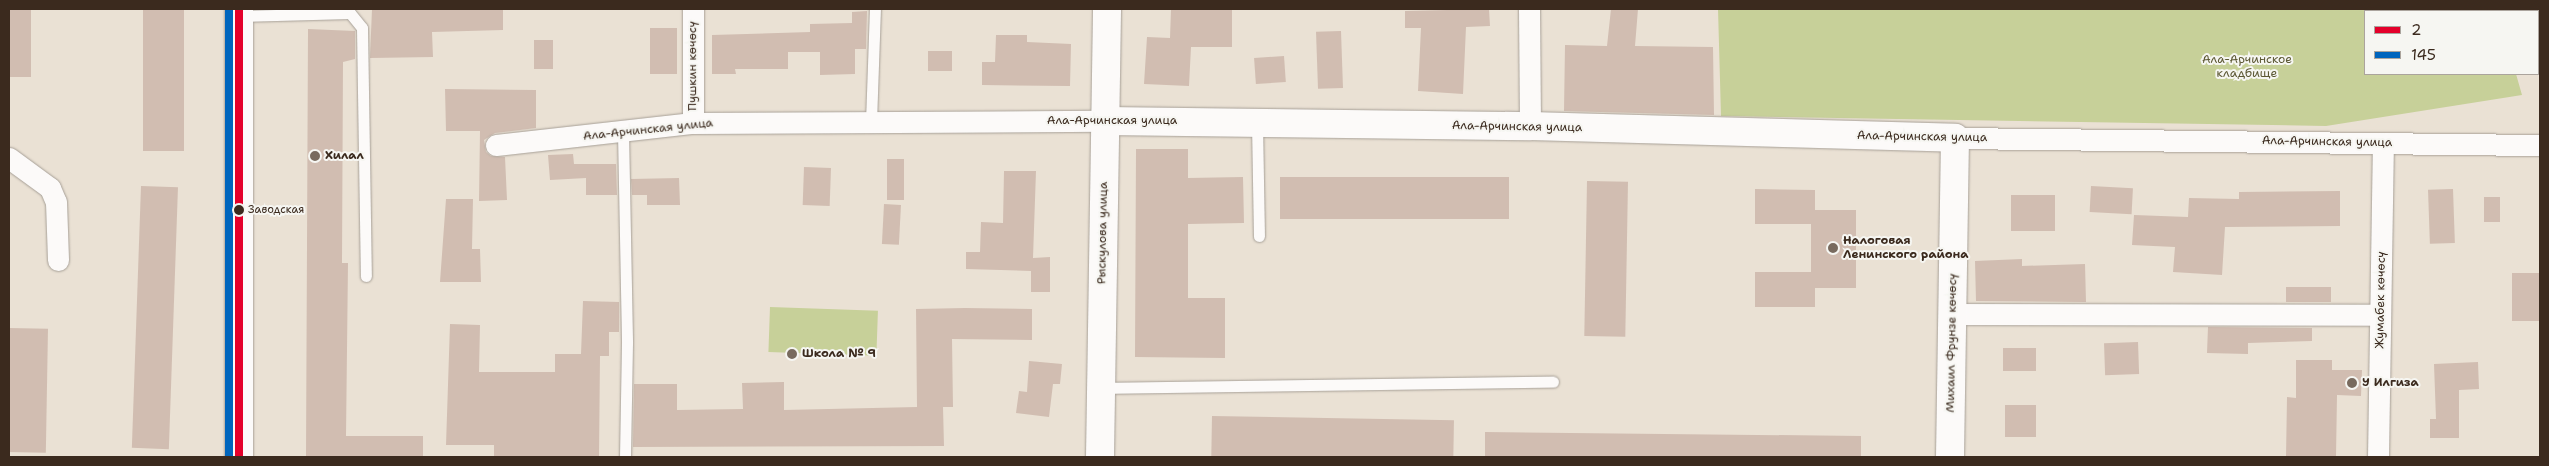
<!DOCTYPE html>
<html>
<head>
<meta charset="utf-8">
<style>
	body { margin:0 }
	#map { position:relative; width:2549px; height:466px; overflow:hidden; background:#eae1d4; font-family:"Shantell Sans",sans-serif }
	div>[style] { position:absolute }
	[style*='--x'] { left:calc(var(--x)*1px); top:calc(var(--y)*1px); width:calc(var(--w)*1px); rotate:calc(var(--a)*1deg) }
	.green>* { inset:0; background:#c7d099; transform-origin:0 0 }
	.building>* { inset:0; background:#d1bdb1; transform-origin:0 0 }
	.roads { filter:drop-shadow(0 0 1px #a7a097) drop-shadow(0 0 1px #a7a097) }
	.service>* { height:11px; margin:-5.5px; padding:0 5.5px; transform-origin:5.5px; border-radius:5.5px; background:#fcfaf9 }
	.minor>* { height:21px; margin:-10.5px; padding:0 10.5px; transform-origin:10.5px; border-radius:10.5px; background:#fcfaf9 }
	.tertiary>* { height:28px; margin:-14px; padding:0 14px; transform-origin:14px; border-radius:14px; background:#fcfaf9 }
	.secondary>* { height:28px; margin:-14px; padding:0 14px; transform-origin:14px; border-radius:14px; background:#fcfaf9 }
	.primary>* { height:28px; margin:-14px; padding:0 14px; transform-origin:14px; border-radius:14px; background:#fcfaf9 }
	.bus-1>* { height:8px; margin:-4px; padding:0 4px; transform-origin:4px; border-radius:4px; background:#e4002b }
	.bus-2>* { height:8px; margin:-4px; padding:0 4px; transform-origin:4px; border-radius:4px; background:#0065bd }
	.dots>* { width:14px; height:14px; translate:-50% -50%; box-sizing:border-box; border:2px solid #f6f6f2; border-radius:50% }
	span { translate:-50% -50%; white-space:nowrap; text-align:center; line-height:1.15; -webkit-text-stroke:4px #f6f6f2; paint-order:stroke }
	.bus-label { font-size:11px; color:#3b2a1e }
	.left { translate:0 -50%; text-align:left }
	.park-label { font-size:12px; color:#5c5834 }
	.street-label { font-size:12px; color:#3b2a1e }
	.poi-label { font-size:12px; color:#3b2a1e; font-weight:700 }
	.frame { position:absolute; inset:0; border:10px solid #3b2a1e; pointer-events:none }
	.legend { position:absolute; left:2364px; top:10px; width:175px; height:65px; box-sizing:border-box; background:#f6f6f2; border:1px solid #aba49d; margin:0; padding:6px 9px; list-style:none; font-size:15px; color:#3b2a1e }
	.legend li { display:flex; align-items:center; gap:10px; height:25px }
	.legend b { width:25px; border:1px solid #aba49d }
</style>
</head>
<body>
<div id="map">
	<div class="green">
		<i style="clip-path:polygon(1718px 9px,2540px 9px,2540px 56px,2538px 57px,2538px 11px,2365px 11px,2365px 74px,2516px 74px,2522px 95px,2326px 126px,1721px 116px)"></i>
		<i style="left:770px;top:307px;width:108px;height:45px;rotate:2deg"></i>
	</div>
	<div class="building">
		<i style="left:9px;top:9px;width:22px;height:68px"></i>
		<i style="left:143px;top:9px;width:41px;height:142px"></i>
		<i style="clip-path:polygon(372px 9px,503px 9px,503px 30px,432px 32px,433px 57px,370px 58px)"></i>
		<i style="clip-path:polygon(1171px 9px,1232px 9px,1232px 47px,1191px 47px,1189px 86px,1144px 84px,1147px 37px,1170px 38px)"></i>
		<i style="clip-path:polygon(1489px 9px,1490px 26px,1466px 27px,1463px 94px,1418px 91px,1421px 28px,1405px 28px,1405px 11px)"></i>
		<i style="clip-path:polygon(1611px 9px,1638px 9px,1635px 46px,1713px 47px,1714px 115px,1564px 111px,1565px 45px,1607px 46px)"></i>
		<i style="clip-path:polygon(867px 11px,866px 49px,855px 49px,855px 74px,820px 75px,820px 52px,788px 52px,788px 69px,735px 69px,736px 74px,712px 74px,712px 35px,810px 32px,810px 24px,852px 23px,852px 12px)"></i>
		<i style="left:650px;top:28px;width:27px;height:46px"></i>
		<i style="clip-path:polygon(308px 29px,355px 31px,355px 59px,343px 62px,342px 263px,348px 263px,346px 436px,423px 436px,423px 457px,306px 457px)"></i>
		<i style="left:1341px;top:31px;width:57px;height:25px;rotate:88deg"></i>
		<i style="clip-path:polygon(996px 35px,1027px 35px,1027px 42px,1071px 44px,1070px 86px,982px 85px,982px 62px,995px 62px)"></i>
		<i style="left:534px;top:40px;width:19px;height:29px"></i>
		<i style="left:928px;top:51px;width:24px;height:20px"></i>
		<i style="left:1284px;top:56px;width:26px;height:30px;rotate:86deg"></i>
		<i style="clip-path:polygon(445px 89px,536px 90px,536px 128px,495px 133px,484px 140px,486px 152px,491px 156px,505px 157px,507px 200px,479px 201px,480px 131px,446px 131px)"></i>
		<i style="clip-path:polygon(1136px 149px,1188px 149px,1188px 178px,1243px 177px,1244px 223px,1188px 224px,1188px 298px,1225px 298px,1225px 358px,1135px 357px)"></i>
		<i style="clip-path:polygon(573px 154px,574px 164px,616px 164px,617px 195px,586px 195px,586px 178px,550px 180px,548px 155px)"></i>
		<i style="left:887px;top:159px;width:17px;height:41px"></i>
		<i style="left:804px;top:167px;width:27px;height:38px;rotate:2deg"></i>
		<i style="clip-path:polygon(1004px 171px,1036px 171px,1033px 258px,1050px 257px,1050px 292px,1031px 292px,1031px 271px,966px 269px,966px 252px,980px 252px,981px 222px,1003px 223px)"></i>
		<i style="left:1509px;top:177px;width:42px;height:229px;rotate:90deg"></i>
		<i style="clip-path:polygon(679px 178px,680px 205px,647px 205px,647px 195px,632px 195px,631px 179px)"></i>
		<i style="left:1587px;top:181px;width:41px;height:155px;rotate:1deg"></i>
		<i style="left:141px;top:186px;width:37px;height:262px;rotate:2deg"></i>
		<i style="left:2091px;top:186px;width:42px;height:26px;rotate:3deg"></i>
		<i style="clip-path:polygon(1755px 189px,1815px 190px,1815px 210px,1856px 210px,1856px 288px,1815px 288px,1815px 307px,1755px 307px,1755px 272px,1811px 272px,1811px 224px,1755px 224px)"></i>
		<i style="left:2453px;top:189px;width:54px;height:25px;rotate:88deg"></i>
		<i style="clip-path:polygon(2340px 191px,2340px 226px,2225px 227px,2222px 275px,2173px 272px,2175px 247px,2132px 245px,2134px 215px,2188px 217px,2189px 198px,2239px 199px,2239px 192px)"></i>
		<i style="left:2011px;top:195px;width:44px;height:36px"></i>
		<i style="left:2484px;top:197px;width:16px;height:25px"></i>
		<i style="clip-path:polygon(446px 199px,473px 199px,472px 249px,480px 249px,481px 282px,440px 282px)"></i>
		<i style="left:884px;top:204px;width:17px;height:40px;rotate:3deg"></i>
		<i style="clip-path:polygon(2022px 259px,2022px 266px,2085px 264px,2086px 302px,1976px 301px,1975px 261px)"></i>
		<i style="left:2540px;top:273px;width:48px;height:28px;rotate:90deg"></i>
		<i style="left:2286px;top:287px;width:45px;height:15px"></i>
		<i style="clip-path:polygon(583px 301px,619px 302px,619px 332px,609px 332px,609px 356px,600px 356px,599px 457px,494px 457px,494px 445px,446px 445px,450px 324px,480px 325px,479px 372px,555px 372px,555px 354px,581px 354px)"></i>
		<i style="clip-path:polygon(965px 308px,1032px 309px,1032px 340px,952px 339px,953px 407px,943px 407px,944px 446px,633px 447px,634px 384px,677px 384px,677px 410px,743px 409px,742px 383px,784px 382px,784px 410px,917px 407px,916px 309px)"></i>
		<i style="clip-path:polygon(2208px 327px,2312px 328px,2312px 341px,2248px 343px,2248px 354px,2207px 353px)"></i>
		<i style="left:9px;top:328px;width:39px;height:124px;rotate:1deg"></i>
		<i style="left:2138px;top:342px;width:32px;height:34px;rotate:88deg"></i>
		<i style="left:2036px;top:348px;width:23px;height:33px;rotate:90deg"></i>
		<i style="clip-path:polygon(2296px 360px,2332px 360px,2332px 370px,2362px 370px,2361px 396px,2337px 395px,2336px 457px,2286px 457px,2287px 397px,2296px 398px)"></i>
		<i style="clip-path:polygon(1029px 361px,1062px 364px,1060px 384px,1053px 384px,1049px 417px,1016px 413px,1019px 391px,1027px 392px)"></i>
		<i style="clip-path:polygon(2478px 362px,2479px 389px,2459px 390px,2459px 438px,2430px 438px,2430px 419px,2436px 419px,2434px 364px)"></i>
		<i style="left:2036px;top:405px;width:32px;height:31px;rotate:90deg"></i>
		<i style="left:1212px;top:416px;width:242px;height:40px;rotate:1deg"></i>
		<i style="clip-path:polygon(1485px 432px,1861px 436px,1861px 457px,1485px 457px)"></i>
	</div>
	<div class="roads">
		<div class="service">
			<i style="--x:239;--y:16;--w:111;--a:-1.5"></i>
			<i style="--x:350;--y:13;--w:19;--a:51"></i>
			<i style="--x:362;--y:28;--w:248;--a:89.1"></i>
			<i style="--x:871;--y:122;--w:113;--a:-88"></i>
			<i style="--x:1257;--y:123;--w:113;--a:89"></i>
			<i style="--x:623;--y:132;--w:211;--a:88.9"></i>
			<i style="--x:627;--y:343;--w:114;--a:91"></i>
			<i style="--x:1101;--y:388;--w:452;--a:-0.8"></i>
		</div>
		<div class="minor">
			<i style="--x:1529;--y:9;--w:117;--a:89.5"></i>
			<i style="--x:693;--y:123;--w:114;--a:-90"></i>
			<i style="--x:1955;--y:138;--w:585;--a:0.69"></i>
			<i style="--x:496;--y:145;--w:198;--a:-6.4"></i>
			<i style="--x:693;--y:123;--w:412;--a:-0.3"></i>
			<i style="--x:9;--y:158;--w:51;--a:36.2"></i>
			<i style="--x:50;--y:188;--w:15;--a:67"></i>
			<i style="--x:56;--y:202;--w:58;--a:88"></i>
			<i style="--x:1953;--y:314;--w:427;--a:0.1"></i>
			<i style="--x:2378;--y:457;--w:314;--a:-89.1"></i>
		</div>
		<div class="tertiary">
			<i style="--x:1105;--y:121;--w:425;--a:0.7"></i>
			<i style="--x:1530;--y:126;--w:425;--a:1.6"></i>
			<i style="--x:1955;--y:138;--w:319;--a:90.9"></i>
		</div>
		<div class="secondary">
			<i style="--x:1100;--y:457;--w:448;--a:-89.1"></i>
		</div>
		<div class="primary">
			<i style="--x:239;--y:9;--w:448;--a:90"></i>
		</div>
	</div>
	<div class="bus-1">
		<i style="--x:239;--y:9;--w:448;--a:90"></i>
	</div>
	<div class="bus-2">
		<i style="--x:229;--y:9;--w:448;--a:90"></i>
	</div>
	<div class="dots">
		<i style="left:315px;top:156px;background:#786a5e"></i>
		<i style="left:239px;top:210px;background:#3b2a1e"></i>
		<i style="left:1833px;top:248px;background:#786a5e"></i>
		<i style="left:792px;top:354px;background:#786a5e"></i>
		<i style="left:2352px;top:383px;background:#786a5e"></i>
	</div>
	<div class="bus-label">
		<span class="left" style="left:248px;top:210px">Заводская</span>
	</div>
	<div class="park-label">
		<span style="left:2247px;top:67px">Ала-Арчинское<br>кладбище</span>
	</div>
	<div class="street-label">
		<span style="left:693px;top:66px;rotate:-90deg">Пушкин көчөсү</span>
		<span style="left:1112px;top:121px">Ала-Арчинская улица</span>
		<span style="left:1517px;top:127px;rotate:1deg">Ала-Арчинская улица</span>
		<span style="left:648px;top:130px;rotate:-6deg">Ала-Арчинская улица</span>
		<span style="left:1922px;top:137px;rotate:1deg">Ала-Арчинская улица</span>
		<span style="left:2327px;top:142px;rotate:1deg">Ала-Арчинская улица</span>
		<span style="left:1103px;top:233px;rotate:-89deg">Рыскулова улица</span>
		<span style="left:2381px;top:300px;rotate:-89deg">Жумабек көчөсү</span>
		<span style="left:1952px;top:343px;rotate:-89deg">Михаил Фрунзе көчөсү</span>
	</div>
	<div class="poi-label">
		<span class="left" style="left:325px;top:156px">Хилал</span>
		<span class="left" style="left:1843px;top:248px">Налоговая<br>Ленинского района</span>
		<span class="left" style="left:802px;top:354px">Школа № 9</span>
		<span class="left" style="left:2362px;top:383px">У Илгиза</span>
	</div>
	<div class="frame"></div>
	<ul class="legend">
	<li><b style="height:6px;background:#e4002b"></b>2</li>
	<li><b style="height:6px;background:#0065bd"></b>145</li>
	</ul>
</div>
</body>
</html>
